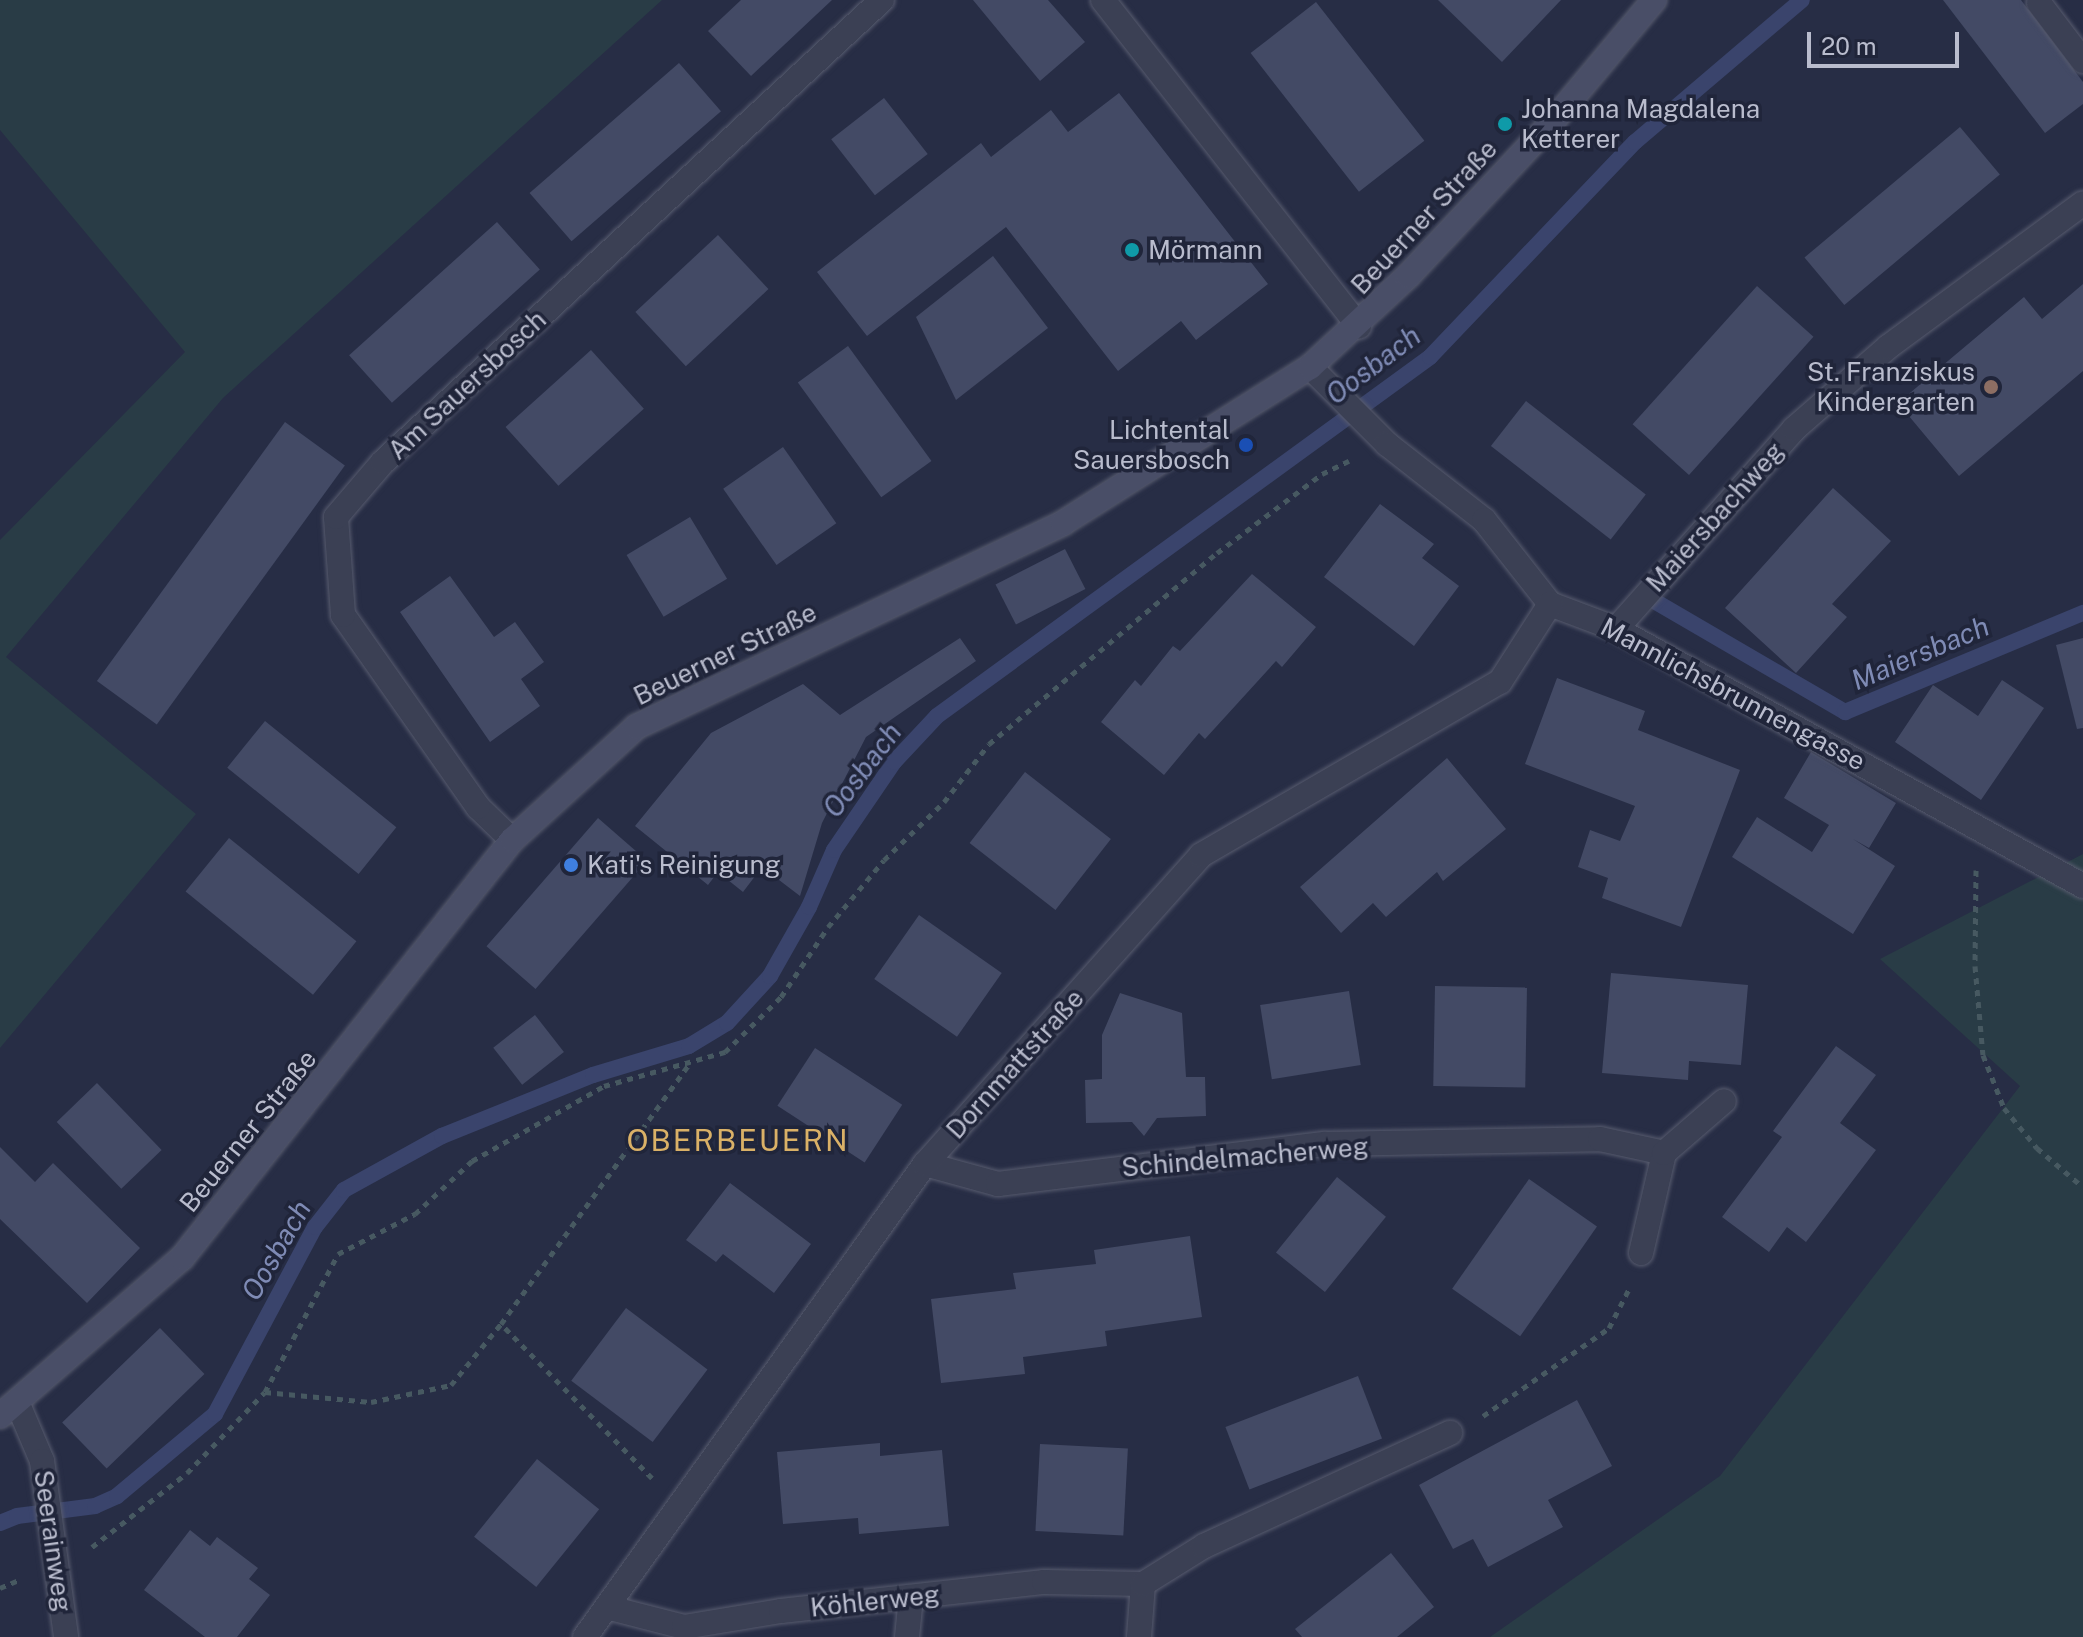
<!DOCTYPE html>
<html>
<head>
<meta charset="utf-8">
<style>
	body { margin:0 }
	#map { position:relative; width:2083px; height:1637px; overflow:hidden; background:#272d45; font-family:"Public Sans",sans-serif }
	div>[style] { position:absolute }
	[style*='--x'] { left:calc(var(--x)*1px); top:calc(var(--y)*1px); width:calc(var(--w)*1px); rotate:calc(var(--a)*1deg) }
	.green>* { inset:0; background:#293c46 }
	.stream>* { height:16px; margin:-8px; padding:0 8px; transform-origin:8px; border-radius:8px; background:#3a446c }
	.building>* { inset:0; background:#434a65; transform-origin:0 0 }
	.path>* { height:5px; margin-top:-2.5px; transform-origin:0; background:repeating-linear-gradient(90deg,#475961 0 6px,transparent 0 12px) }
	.roads { filter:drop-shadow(0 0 2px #575b6e) drop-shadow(0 0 2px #575b6e) }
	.lane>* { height:24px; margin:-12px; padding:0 12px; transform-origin:12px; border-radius:12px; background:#3b4054 }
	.street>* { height:24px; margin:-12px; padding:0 12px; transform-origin:12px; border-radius:12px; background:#3b4054 }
	.secondary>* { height:24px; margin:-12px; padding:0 12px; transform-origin:12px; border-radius:12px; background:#494e67 }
	.dots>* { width:22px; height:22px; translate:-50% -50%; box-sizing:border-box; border:4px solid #20253a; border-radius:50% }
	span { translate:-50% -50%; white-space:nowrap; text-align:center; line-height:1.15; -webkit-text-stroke:7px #20253a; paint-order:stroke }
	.poi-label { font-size:26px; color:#b9bccd }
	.left { translate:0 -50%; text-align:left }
	.right { translate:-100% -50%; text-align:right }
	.street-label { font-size:26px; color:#b9bccd }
	.water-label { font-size:28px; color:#7f8bb5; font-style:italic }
	.quarter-label { font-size:30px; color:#dab167; letter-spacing:2px }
	.scale { position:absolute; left:1807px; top:32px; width:152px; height:36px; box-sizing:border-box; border:4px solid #b9bccd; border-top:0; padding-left:10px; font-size:24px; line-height:28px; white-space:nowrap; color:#b9bccd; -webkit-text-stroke:6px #20253a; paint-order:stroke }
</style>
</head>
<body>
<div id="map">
	<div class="green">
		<i style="clip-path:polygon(0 0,662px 0,223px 398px,6px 657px,196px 814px,0 1048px,0 540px,185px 352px,0 130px)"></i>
		<i style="clip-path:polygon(2083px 854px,2083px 1637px,1490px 1637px,1720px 1476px,2020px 1086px,1880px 959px)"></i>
	</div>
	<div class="stream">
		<i style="--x:1656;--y:602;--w:219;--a:30.2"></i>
		<i style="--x:1845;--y:712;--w:258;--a:-22.6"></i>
		<i style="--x:0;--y:1523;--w:18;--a:-22"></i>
		<i style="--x:17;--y:1516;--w:79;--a:-7.3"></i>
		<i style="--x:95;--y:1506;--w:24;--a:-24"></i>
		<i style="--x:117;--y:1496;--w:128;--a:-39.9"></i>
		<i style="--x:215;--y:1414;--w:212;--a:-61.9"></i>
		<i style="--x:315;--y:1227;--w:47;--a:-51.9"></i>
		<i style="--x:344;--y:1190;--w:112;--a:-28.9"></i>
		<i style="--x:442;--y:1136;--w:163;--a:-22"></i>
		<i style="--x:593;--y:1075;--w:100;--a:-16.8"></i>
		<i style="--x:689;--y:1046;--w:44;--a:-31.2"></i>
		<i style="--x:727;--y:1023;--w:64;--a:-47.5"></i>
		<i style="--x:770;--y:976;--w:79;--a:-60.5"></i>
		<i style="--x:809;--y:907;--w:62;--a:-66.3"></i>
		<i style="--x:834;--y:850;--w:107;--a:-55.7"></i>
		<i style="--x:894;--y:762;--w:63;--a:-46.9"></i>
		<i style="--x:937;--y:716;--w:610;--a:-36.06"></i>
		<i style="--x:1430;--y:357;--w:297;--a:-46.4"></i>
		<i style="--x:1635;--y:142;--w:219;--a:-40.4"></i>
	</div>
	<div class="building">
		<i style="clip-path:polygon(741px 0,832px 0,751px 76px,708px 31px)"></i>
		<i style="clip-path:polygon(973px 0,1048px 0,1085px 42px,1040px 81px)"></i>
		<i style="clip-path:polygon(1438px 0,1561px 0,1502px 62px)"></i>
		<i style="clip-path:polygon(1943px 0,2021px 0,2083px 82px,2083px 104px,2045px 133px)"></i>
		<i style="left:1316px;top:2px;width:176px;height:83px;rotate:52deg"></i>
		<i style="left:679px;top:63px;width:64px;height:198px;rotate:49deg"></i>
		<i style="clip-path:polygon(1119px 93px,1268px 284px,1196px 340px,1181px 321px,1118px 371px,1006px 227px,867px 336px,817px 272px,981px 143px,991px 157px,1051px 110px,1068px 132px)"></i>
		<i style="left:884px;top:98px;width:71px;height:67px;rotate:52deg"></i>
		<i style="left:1960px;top:127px;width:62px;height:203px;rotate:50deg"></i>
		<i style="left:497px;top:222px;width:64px;height:199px;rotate:48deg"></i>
		<i style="left:718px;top:235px;width:74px;height:113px;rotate:47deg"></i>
		<i style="clip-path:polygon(993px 256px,1048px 328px,956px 400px,916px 317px)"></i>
		<i style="clip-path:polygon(2083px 284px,2083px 371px,1959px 476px,1898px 403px,2024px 297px,2042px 319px)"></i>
		<i style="left:1757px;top:286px;width:76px;height:186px;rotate:42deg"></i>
		<i style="left:848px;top:346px;width:142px;height:62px;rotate:54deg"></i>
		<i style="left:591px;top:350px;width:79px;height:115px;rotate:48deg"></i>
		<i style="left:1526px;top:401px;width:152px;height:57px;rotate:38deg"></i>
		<i style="left:285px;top:422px;width:74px;height:320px;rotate:36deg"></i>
		<i style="left:783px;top:447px;width:93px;height:73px;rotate:55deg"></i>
		<i style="clip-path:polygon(1833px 488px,1891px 541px,1832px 604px,1847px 617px,1796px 673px,1725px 608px)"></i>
		<i style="clip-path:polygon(1380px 504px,1434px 544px,1422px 558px,1459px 586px,1414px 646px,1324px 577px)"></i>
		<i style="left:690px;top:517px;width:72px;height:74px;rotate:59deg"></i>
		<i style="left:1065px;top:549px;width:45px;height:78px;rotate:63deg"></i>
		<i style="clip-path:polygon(1252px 574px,1316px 627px,1282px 667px,1276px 661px,1205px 739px,1199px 733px,1164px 775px,1101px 722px,1135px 680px,1141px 686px,1173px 646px,1180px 651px)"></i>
		<i style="clip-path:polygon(450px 576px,494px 637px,515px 622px,544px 662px,521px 679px,540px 706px,490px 742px,400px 612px)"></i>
		<i style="clip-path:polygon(960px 638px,976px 661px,866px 737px,822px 823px,800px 896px,762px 867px,743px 892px,718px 872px,708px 885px,635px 826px,711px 733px,803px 684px,840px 715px)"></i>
		<i style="clip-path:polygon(2083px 638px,2083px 728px,2077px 729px,2056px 645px)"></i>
		<i style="clip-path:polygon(1557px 678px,1645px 711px,1638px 730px,1740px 770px,1681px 927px,1602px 898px,1608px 878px,1578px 867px,1590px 830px,1620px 841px,1635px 806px,1525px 764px)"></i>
		<i style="clip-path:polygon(2002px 680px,2044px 708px,1981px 800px,1895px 742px,1933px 685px,1978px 716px)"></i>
		<i style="left:265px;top:721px;width:169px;height:60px;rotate:39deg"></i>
		<i style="clip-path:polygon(1811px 752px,1896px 803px,1869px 848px,1853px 839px,1895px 866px,1853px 934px,1732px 857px,1757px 817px,1812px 852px,1829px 825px,1784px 798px)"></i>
		<i style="clip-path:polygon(1447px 758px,1506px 829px,1443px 881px,1437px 872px,1386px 917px,1373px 903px,1341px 933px,1300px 887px)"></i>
		<i style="left:1025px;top:772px;width:109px;height:90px;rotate:38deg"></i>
		<i style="left:598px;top:818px;width:65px;height:170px;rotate:41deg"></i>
		<i style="left:229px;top:838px;width:164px;height:69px;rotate:39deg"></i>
		<i style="left:919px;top:915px;width:101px;height:78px;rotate:35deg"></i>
		<i style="clip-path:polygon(1611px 973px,1748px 985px,1741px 1065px,1689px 1061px,1688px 1080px,1602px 1073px)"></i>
		<i style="left:1435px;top:986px;width:92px;height:100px;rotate:1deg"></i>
		<i style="left:1349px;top:991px;width:75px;height:90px;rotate:81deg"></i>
		<i style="clip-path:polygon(1120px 993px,1182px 1013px,1186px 1077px,1205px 1077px,1206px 1116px,1157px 1118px,1144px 1136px,1132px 1122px,1086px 1123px,1085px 1080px,1102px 1079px,1102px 1035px)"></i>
		<i style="left:535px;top:1015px;width:47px;height:53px;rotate:52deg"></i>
		<i style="clip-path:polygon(1836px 1046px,1876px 1075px,1840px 1123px,1876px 1150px,1806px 1242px,1787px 1227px,1769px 1252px,1722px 1217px,1782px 1137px,1773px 1131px)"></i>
		<i style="left:815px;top:1048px;width:104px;height:69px;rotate:33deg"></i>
		<i style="left:97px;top:1083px;width:93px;height:56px;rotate:46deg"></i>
		<i style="clip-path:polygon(0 1147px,35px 1182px,53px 1163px,140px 1248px,87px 1303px,0 1219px)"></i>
		<i style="left:1337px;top:1177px;width:63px;height:97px;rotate:39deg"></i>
		<i style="left:1529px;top:1179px;width:83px;height:134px;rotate:35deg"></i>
		<i style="clip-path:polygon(730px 1183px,811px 1244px,774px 1293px,723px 1254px,716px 1262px,686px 1240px)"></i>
		<i style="clip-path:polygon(1190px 1236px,1202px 1317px,1105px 1331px,1107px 1346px,1023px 1357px,1025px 1374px,941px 1383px,931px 1299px,1016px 1289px,1013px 1273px,1096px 1264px,1094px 1250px)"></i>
		<i style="left:626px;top:1308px;width:102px;height:91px;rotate:37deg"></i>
		<i style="left:160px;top:1328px;width:64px;height:136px;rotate:46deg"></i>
		<i style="left:1358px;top:1376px;width:67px;height:142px;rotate:69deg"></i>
		<i style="clip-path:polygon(1577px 1400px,1612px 1466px,1548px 1500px,1563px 1527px,1488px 1567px,1473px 1539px,1453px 1549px,1419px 1485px)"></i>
		<i style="clip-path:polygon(880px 1443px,880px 1456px,942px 1450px,949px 1526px,859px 1534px,858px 1518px,783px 1524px,777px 1452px)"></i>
		<i style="left:1040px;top:1444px;width:88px;height:87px;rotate:3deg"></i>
		<i style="left:537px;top:1459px;width:80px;height:100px;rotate:39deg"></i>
		<i style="clip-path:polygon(190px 1530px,210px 1546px,217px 1537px,258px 1568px,249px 1579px,270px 1595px,237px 1637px,205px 1637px,144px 1590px)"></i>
		<i style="clip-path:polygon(1391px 1553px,1434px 1607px,1397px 1637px,1302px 1637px,1295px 1629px)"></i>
	</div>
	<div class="path">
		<i style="--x:1976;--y:870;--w:96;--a:90.6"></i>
		<i style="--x:1975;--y:966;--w:89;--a:84.9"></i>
		<i style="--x:1983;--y:1055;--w:57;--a:68.4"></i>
		<i style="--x:2004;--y:1108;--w:52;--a:50.5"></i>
		<i style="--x:2037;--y:1148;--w:60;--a:40.3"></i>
		<i style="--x:265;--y:1392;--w:106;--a:5.4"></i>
		<i style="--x:371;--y:1402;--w:82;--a:-12"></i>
		<i style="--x:451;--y:1385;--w:79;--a:-50.7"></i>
		<i style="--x:1483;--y:1416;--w:154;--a:-34.9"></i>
		<i style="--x:1609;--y:1328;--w:44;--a:-62.9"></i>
		<i style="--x:652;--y:1478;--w:216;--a:-134.4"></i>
		<i style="--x:501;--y:1324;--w:322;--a:-54.1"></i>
		<i style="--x:92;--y:1547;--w:120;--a:-37.9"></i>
		<i style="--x:187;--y:1473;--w:112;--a:-46.1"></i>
		<i style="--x:265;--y:1392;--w:156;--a:-62.1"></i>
		<i style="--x:338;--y:1254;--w:87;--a:-27.5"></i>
		<i style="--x:415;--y:1214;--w:78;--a:-42.9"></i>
		<i style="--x:472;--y:1161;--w:152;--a:-29.6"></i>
		<i style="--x:604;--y:1086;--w:126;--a:-15.7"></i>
		<i style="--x:725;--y:1052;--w:78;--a:-44.5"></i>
		<i style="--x:781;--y:997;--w:84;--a:-56.1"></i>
		<i style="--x:828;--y:927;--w:87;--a:-50.1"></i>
		<i style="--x:884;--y:860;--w:83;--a:-44"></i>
		<i style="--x:944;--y:802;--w:73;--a:-52.2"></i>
		<i style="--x:989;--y:744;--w:297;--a:-40"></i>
		<i style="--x:1217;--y:553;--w:131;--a:-37"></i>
		<i style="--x:1322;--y:474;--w:30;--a:-26"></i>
		<i style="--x:0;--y:1588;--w:23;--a:-23"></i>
	</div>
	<div class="roads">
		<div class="lane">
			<i style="--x:2039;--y:3;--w:73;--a:52.8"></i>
			<i style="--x:907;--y:1637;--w:40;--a:-84.3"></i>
		</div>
		<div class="street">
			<i style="--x:1103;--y:0;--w:415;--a:51.9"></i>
			<i style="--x:1310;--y:367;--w:109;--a:45"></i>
			<i style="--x:1387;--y:444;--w:123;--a:38.1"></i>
			<i style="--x:1484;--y:520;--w:107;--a:51.8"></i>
			<i style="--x:1550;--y:604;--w:71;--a:20.7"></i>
			<i style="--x:1616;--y:629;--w:533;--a:28.82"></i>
			<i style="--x:1616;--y:629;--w:268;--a:-48.3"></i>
			<i style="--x:1794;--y:429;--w:125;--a:-41.1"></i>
			<i style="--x:1888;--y:347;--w:242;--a:-36.4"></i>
			<i style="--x:512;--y:840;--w:47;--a:-135.9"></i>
			<i style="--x:478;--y:807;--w:235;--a:-125.1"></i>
			<i style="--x:343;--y:615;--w:98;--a:-94.1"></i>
			<i style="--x:336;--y:517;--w:72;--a:-49.5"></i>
			<i style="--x:383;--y:462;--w:680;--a:-42.8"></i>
			<i style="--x:925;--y:1164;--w:76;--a:15.3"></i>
			<i style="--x:998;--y:1184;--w:330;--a:-7"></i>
			<i style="--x:1326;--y:1144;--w:274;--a:-1"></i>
			<i style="--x:1600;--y:1139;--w:66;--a:12.3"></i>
			<i style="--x:1641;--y:1253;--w:103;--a:-77"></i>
			<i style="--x:1664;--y:1153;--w:79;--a:-40.9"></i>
			<i style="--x:17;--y:1402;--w:64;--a:67"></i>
			<i style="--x:42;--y:1461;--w:178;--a:82.2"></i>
			<i style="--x:610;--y:1608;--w:76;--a:14.4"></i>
			<i style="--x:684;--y:1627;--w:98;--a:-9.4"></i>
			<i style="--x:781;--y:1611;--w:265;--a:-6.3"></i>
			<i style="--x:1044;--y:1582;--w:99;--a:1.2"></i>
			<i style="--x:585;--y:1637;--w:583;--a:-54.29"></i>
			<i style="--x:925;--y:1164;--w:414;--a:-48.2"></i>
			<i style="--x:1201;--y:855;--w:345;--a:-30.1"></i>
			<i style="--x:1500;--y:682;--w:93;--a:-57.3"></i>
			<i style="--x:1139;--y:1637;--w:53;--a:-85.7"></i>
			<i style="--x:1143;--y:1584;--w:72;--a:-31.9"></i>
			<i style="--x:1204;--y:1546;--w:271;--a:-24.7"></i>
		</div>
		<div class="secondary">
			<i style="--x:0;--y:1416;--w:241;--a:-41"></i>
			<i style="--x:182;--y:1258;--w:533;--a:-51.71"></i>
			<i style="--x:512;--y:840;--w:168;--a:-42.3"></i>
			<i style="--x:636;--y:727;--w:473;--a:-25.5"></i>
			<i style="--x:1063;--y:523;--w:292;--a:-32.3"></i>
			<i style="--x:1310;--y:367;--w:134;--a:-42.9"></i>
			<i style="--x:1408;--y:276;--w:212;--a:-46.9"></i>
			<i style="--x:1553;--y:121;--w:158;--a:-50.1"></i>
		</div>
	</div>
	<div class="dots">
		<i style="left:1505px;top:124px;background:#0f9aa8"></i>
		<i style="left:1132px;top:250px;background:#0f9aa8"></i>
		<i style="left:1991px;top:387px;background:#8d6e63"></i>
		<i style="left:1246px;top:445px;background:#1a4fb4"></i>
		<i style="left:571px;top:865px;background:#3f7fe0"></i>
	</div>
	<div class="poi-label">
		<span class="left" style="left:1521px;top:124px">Johanna Magdalena<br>Ketterer</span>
		<span class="left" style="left:1148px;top:250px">Mörmann</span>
		<span class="right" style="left:1975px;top:387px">St. Franziskus<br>Kindergarten</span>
		<span class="right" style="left:1230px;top:445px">Lichtental<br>Sauersbosch</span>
		<span class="left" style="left:587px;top:865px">Kati's Reinigung</span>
	</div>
	<div class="street-label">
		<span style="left:1424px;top:217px;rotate:-47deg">Beuerner Straße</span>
		<span style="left:467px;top:385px;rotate:-43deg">Am Sauersbosch</span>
		<span style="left:1715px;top:517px;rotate:-48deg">Maiersbachweg</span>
		<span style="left:725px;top:654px;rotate:-26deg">Beuerner Straße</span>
		<span style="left:1733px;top:694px;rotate:28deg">Mannlichsbrunnengasse</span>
		<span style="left:1015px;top:1064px;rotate:-48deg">Dornmattstraße</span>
		<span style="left:248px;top:1131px;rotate:-51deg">Beuerner Straße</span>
		<span style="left:1245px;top:1157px;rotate:-5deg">Schindelmacherweg</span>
		<span style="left:53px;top:1541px;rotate:82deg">Seerainweg</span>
		<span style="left:875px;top:1601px;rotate:-6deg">Köhlerweg</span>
	</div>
	<div class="water-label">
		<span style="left:1373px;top:365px;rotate:-37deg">Oosbach</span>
		<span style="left:1920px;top:653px;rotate:-23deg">Maiersbach</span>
		<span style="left:862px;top:770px;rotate:-53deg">Oosbach</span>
		<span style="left:276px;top:1250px;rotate:-60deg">Oosbach</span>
	</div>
	<div class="quarter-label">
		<span style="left:738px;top:1140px">OBERBEUERN</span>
	</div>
	<div class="scale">20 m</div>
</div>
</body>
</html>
